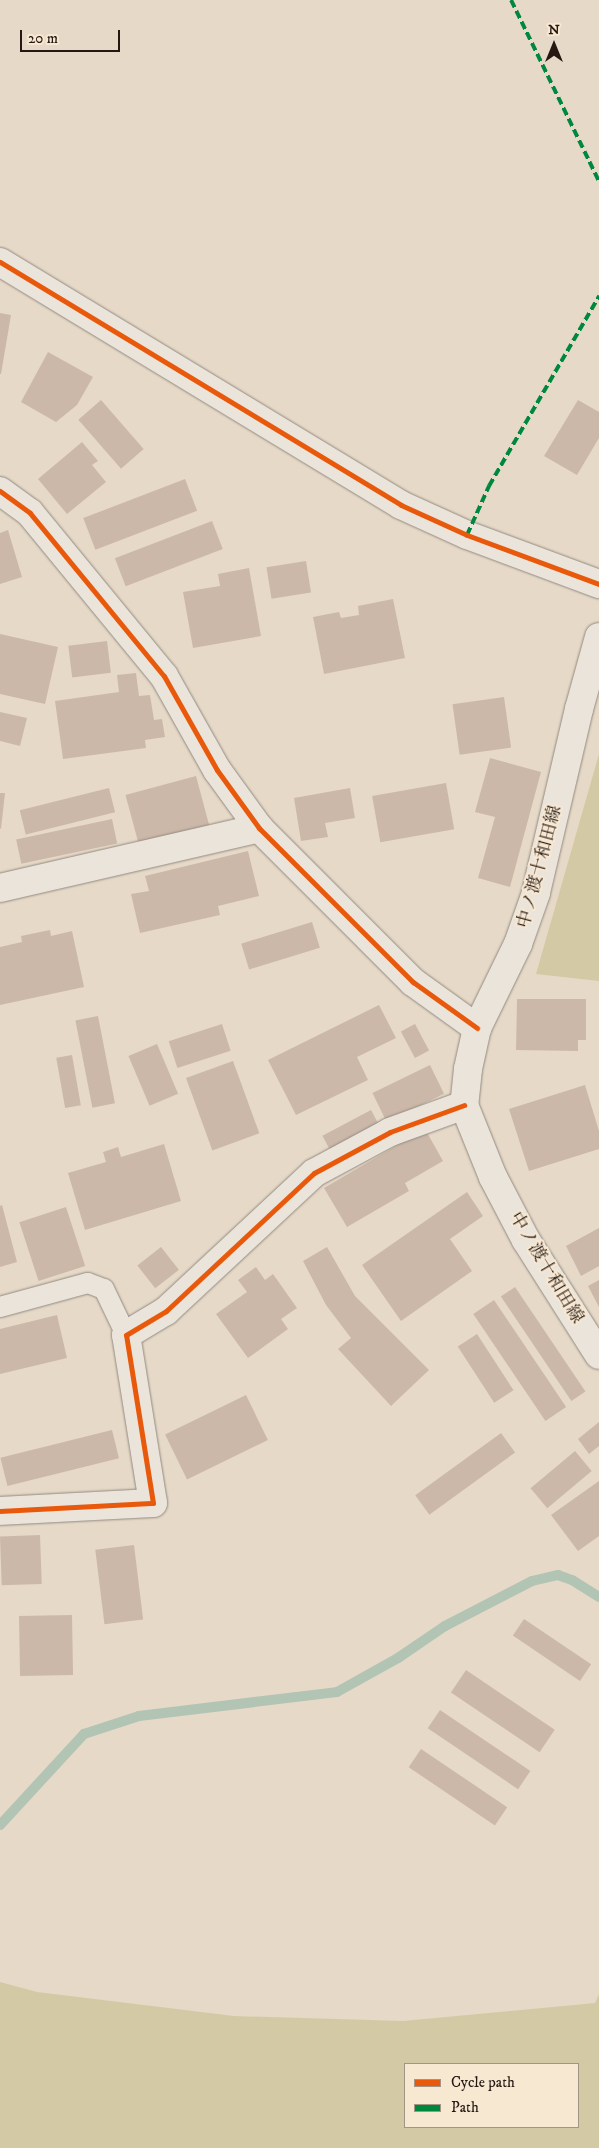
<!DOCTYPE html>
<html>
<head>
<meta charset="utf-8">
<style>
	body { margin:0 }
	#map { position:relative; width:599px; height:2148px; overflow:hidden; background:#e6d9c7; font-family:"IM FELL DW Pica","Noto Serif JP",serif }
	div>[style] { position:absolute }
	[style*='--x'] { left:calc(var(--x)*1px); top:calc(var(--y)*1px); width:calc(var(--w)*1px); rotate:calc(var(--a)*1deg) }
	.green>* { inset:0; background:#d3caa5 }
	.stream>* { height:10px; margin:-5px; padding:0 5px; transform-origin:5px; border-radius:5px; background:#b2c4b4 }
	.building>* { inset:0; background:#ccb8a9; transform-origin:0 0 }
	.roads { filter:drop-shadow(0 0 1px #938a80) drop-shadow(0 0 1px #938a80) }
	.lane>* { height:20px; margin:-10px; padding:0 10px; transform-origin:10px; border-radius:10px; background:#eae4db }
	.street>* { height:28px; margin:-14px; padding:0 14px; transform-origin:14px; border-radius:14px; background:#eae4db }
	.secondary>* { height:28px; margin:-14px; padding:0 14px; transform-origin:14px; border-radius:14px; background:#eae4db }
	.quiet>* { height:4px; margin-top:-2px; transform-origin:0; background:repeating-linear-gradient(90deg,#00873e 0 8px,transparent 0 12px) }
	.cycleway>* { height:5px; margin:-2.5px; padding:0 2.5px; transform-origin:2.5px; border-radius:2.5px; background:#e8590c }
	span { translate:-50% -50%; white-space:nowrap; text-align:center; line-height:1.15; -webkit-text-stroke:4px #f7e8d2; paint-order:stroke }
	.street-label { font-size:18px; color:#251813 }
	.legend { position:absolute; left:404px; top:2063px; width:175px; height:65px; box-sizing:border-box; background:#f7e8d2; border:1px solid #a39586; margin:0; padding:6px 9px; list-style:none; font-size:15px; color:#251813 }
	.legend li { display:flex; align-items:center; gap:10px; height:25px }
	.legend b { width:25px; border:1px solid #a39586 }
	.north { position:absolute; left:529px; top:20px; width:50px; height:50px; -webkit-text-stroke:4px #f7e8d2; paint-order:stroke; rotate:0deg; font-size:14px; font-weight:700; line-height:20px; text-align:center; color:#251813 }
	.north::after { content:''; display:block; margin:auto; width:18px; height:22px; background:#251813; clip-path:polygon(50% 0,100% 100%,50% 72%,0 100%) }
	.scale { position:absolute; left:20px; top:30px; width:100px; height:22px; box-sizing:border-box; border:2px solid #251813; border-top:0; padding-left:6px; font-size:15px; line-height:18px; white-space:nowrap; color:#251813; -webkit-text-stroke:4px #f7e8d2; paint-order:stroke }
</style>
</head>
<body>
<div id="map">
	<div class="green">
		<i style="clip-path:polygon(599px 754px,599px 981px,536px 974px)"></i>
		<i style="clip-path:polygon(evenodd,0 1982px,37px 1992px,234px 2016px,403px 2021px,595px 2003px,599px 1994px,599px 2148px,0 2148px,0 1982px,578px 2064px,578px 2127px,405px 2127px,405px 2064px,578px 2064px)"></i>
	</div>
	<div class="stream">
		<i style="--x:0;--y:1825;--w:124;--a:-47.3"></i>
		<i style="--x:84;--y:1734;--w:58;--a:-18.1"></i>
		<i style="--x:139;--y:1716;--w:199;--a:-6.9"></i>
		<i style="--x:337;--y:1692;--w:70;--a:-29.1"></i>
		<i style="--x:398;--y:1658;--w:57;--a:-34.2"></i>
		<i style="--x:445;--y:1626;--w:98;--a:-27.3"></i>
		<i style="--x:532;--y:1581;--w:27;--a:-13"></i>
		<i style="--x:558;--y:1575;--w:15;--a:20"></i>
		<i style="--x:572;--y:1580;--w:32;--a:32"></i>
	</div>
	<div class="building">
		<i style="clip-path:polygon(0 313px,11px 315px,1px 374px,0 374px)"></i>
		<i style="clip-path:polygon(48px 352px,93px 377px,77px 405px,56px 422px,21px 402px)"></i>
		<i style="left:101px;top:400px;width:65px;height:30px;rotate:49deg"></i>
		<i style="clip-path:polygon(578px 400px,599px 412px,599px 438px,577px 475px,544px 456px)"></i>
		<i style="clip-path:polygon(82px 442px,98px 461px,92px 465px,106px 482px,67px 514px,38px 479px)"></i>
		<i style="left:185px;top:479px;width:34px;height:109px;rotate:69deg"></i>
		<i style="left:212px;top:521px;width:30px;height:104px;rotate:69deg"></i>
		<i style="clip-path:polygon(8px 530px,22px 577px,0 584px,0 533px)"></i>
		<i style="left:306px;top:561px;width:32px;height:40px;rotate:81deg"></i>
		<i style="clip-path:polygon(249px 568px,261px 636px,193px 648px,183px 592px,220px 586px,218px 574px)"></i>
		<i style="clip-path:polygon(393px 599px,405px 658px,324px 674px,313px 617px,339px 612px,341px 618px,359px 615px,358px 606px)"></i>
		<i style="clip-path:polygon(0 634px,58px 647px,45px 704px,0 694px)"></i>
		<i style="left:107px;top:641px;width:32px;height:39px;rotate:83deg"></i>
		<i style="clip-path:polygon(136px 673px,139px 696px,150px 695px,154px 720px,162px 719px,165px 737px,145px 740px,146px 748px,63px 759px,55px 701px,119px 692px,117px 675px)"></i>
		<i style="left:504px;top:697px;width:51px;height:52px;rotate:82deg"></i>
		<i style="clip-path:polygon(0 712px,27px 718px,20px 746px,0 741px)"></i>
		<i style="clip-path:polygon(490px 758px,541px 772px,510px 887px,478px 878px,495px 817px,475px 812px)"></i>
		<i style="left:196px;top:776px;width:52px;height:73px;rotate:75deg"></i>
		<i style="left:446px;top:783px;width:47px;height:75px;rotate:80deg"></i>
		<i style="left:109px;top:788px;width:25px;height:92px;rotate:76deg"></i>
		<i style="clip-path:polygon(350px 788px,355px 818px,325px 823px,328px 837px,301px 841px,294px 798px)"></i>
		<i style="clip-path:polygon(0 793px,5px 793px,1px 829px,0 828px)"></i>
		<i style="left:112px;top:819px;width:25px;height:98px;rotate:78deg"></i>
		<i style="clip-path:polygon(248px 851px,259px 896px,218px 906px,220px 915px,140px 933px,131px 894px,149px 891px,145px 876px)"></i>
		<i style="left:312px;top:922px;width:27px;height:74px;rotate:73deg"></i>
		<i style="clip-path:polygon(50px 930px,51px 936px,72px 931px,84px 987px,0 1005px,0 947px,22px 942px,21px 936px)"></i>
		<i style="clip-path:polygon(517px 999px,586px 999px,586px 1040px,578px 1040px,578px 1051px,516px 1050px)"></i>
		<i style="clip-path:polygon(379px 1005px,396px 1038px,357px 1057px,368px 1080px,296px 1115px,268px 1060px)"></i>
		<i style="left:98px;top:1016px;width:89px;height:23px;rotate:79deg"></i>
		<i style="left:222px;top:1024px;width:28px;height:56px;rotate:72deg"></i>
		<i style="left:415px;top:1024px;width:30px;height:16px;rotate:62deg"></i>
		<i style="left:157px;top:1044px;width:54px;height:31px;rotate:67deg"></i>
		<i style="left:72px;top:1055px;width:51px;height:16px;rotate:80deg"></i>
		<i style="left:233px;top:1061px;width:77px;height:50px;rotate:70deg"></i>
		<i style="left:430px;top:1065px;width:32px;height:64px;rotate:64deg"></i>
		<i style="clip-path:polygon(585px 1085px,599px 1131px,599px 1149px,529px 1171px,509px 1109px)"></i>
		<i style="left:371px;top:1110px;width:19px;height:55px;rotate:62deg"></i>
		<i style="clip-path:polygon(425px 1129px,443px 1161px,405px 1183px,409px 1191px,347px 1227px,324px 1188px)"></i>
		<i style="clip-path:polygon(164px 1144px,181px 1201px,85px 1230px,68px 1173px,106px 1162px,103px 1152px,118px 1147px,121px 1157px)"></i>
		<i style="clip-path:polygon(467px 1192px,483px 1216px,450px 1239px,472px 1271px,401px 1321px,362px 1265px)"></i>
		<i style="clip-path:polygon(2px 1205px,17px 1262px,0 1267px,0 1206px)"></i>
		<i style="left:66px;top:1207px;width:62px;height:49px;rotate:72deg"></i>
		<i style="clip-path:polygon(599px 1228px,599px 1266px,581px 1276px,566px 1246px)"></i>
		<i style="left:161px;top:1247px;width:29px;height:30px;rotate:52deg"></i>
		<i style="clip-path:polygon(327px 1247px,355px 1296px,429px 1370px,391px 1406px,338px 1349px,351px 1338px,326px 1305px,303px 1261px)"></i>
		<i style="clip-path:polygon(256px 1267px,265px 1280px,273px 1274px,297px 1308px,281px 1319px,288px 1329px,248px 1358px,216px 1314px,247px 1292px,238px 1280px)"></i>
		<i style="clip-path:polygon(599px 1280px,599px 1307px,588px 1286px)"></i>
		<i style="left:515px;top:1287px;width:126px;height:17px;rotate:56deg"></i>
		<i style="left:494px;top:1300px;width:129px;height:25px;rotate:56deg"></i>
		<i style="clip-path:polygon(57px 1315px,67px 1358px,0 1374px,0 1329px)"></i>
		<i style="left:477px;top:1334px;width:67px;height:23px;rotate:57deg"></i>
		<i style="left:246px;top:1395px;width:50px;height:90px;rotate:64deg"></i>
		<i style="clip-path:polygon(599px 1422px,599px 1446px,589px 1454px,578px 1439px)"></i>
		<i style="left:112px;top:1430px;width:29px;height:115px;rotate:76deg"></i>
		<i style="left:501px;top:1433px;width:24px;height:106px;rotate:54deg"></i>
		<i style="left:575px;top:1451px;width:26px;height:58px;rotate:50deg"></i>
		<i style="clip-path:polygon(599px 1481px,599px 1536px,578px 1551px,551px 1515px)"></i>
		<i style="left:40px;top:1535px;width:49px;height:40px;rotate:88deg"></i>
		<i style="left:134px;top:1545px;width:75px;height:39px;rotate:83deg"></i>
		<i style="left:72px;top:1615px;width:60px;height:53px;rotate:89deg"></i>
		<i style="left:524px;top:1619px;width:81px;height:20px;rotate:34deg"></i>
		<i style="left:466px;top:1670px;width:107px;height:27px;rotate:34deg"></i>
		<i style="left:440px;top:1710px;width:109px;height:22px;rotate:34deg"></i>
		<i style="left:421px;top:1749px;width:104px;height:22px;rotate:34deg"></i>
	</div>
	<div class="roads">
		<div class="lane">
			<i style="--x:0;--y:1307;--w:91;--a:-15.3"></i>
			<i style="--x:88;--y:1283;--w:17;--a:21"></i>
			<i style="--x:104;--y:1289;--w:51;--a:64.4"></i>
		</div>
		<div class="street">
			<i style="--x:0;--y:262;--w:469;--a:31.2"></i>
			<i style="--x:401;--y:505;--w:72;--a:24.4"></i>
			<i style="--x:467;--y:535;--w:141;--a:20.4"></i>
			<i style="--x:0;--y:491;--w:37;--a:36"></i>
			<i style="--x:30;--y:513;--w:211;--a:50.6"></i>
			<i style="--x:164;--y:676;--w:108;--a:60.6"></i>
			<i style="--x:217;--y:770;--w:72;--a:54.1"></i>
			<i style="--x:259;--y:828;--w:218;--a:45"></i>
			<i style="--x:413;--y:982;--w:79;--a:35.7"></i>
			<i style="--x:0;--y:888;--w:266;--a:-13"></i>
			<i style="--x:0;--y:1511;--w:153;--a:-3"></i>
			<i style="--x:153;--y:1503;--w:170;--a:-99.1"></i>
			<i style="--x:126;--y:1335;--w:47;--a:-31"></i>
			<i style="--x:166;--y:1311;--w:202;--a:-43"></i>
			<i style="--x:314;--y:1173;--w:86;--a:-28.3"></i>
			<i style="--x:390;--y:1132;--w:79;--a:-20"></i>
		</div>
		<div class="secondary">
			<i style="--x:599;--y:637;--w:75;--a:105.5"></i>
			<i style="--x:579;--y:709;--w:189;--a:103.2"></i>
			<i style="--x:536;--y:893;--w:54;--a:109.4"></i>
			<i style="--x:518;--y:944;--w:93;--a:116"></i>
			<i style="--x:477;--y:1028;--w:42;--a:102.4"></i>
			<i style="--x:468;--y:1069;--w:36;--a:96"></i>
			<i style="--x:464;--y:1105;--w:78;--a:68.1"></i>
			<i style="--x:493;--y:1177;--w:71;--a:62.4"></i>
			<i style="--x:526;--y:1240;--w:136;--a:57.6"></i>
		</div>
	</div>
	<div class="quiet">
		<i style="--x:511;--y:0;--w:201;--a:64.1"></i>
		<i style="--x:467;--y:535;--w:54;--a:-65.8"></i>
		<i style="--x:489;--y:486;--w:220;--a:-59.9"></i>
	</div>
	<div class="cycleway">
		<i style="--x:0;--y:262;--w:469;--a:31.2"></i>
		<i style="--x:401;--y:505;--w:72;--a:24.4"></i>
		<i style="--x:467;--y:535;--w:141;--a:20.4"></i>
		<i style="--x:0;--y:491;--w:37;--a:36"></i>
		<i style="--x:30;--y:513;--w:211;--a:50.6"></i>
		<i style="--x:164;--y:676;--w:108;--a:60.6"></i>
		<i style="--x:217;--y:770;--w:72;--a:54.1"></i>
		<i style="--x:259;--y:828;--w:218;--a:45"></i>
		<i style="--x:413;--y:982;--w:79;--a:35.7"></i>
		<i style="--x:0;--y:1511;--w:153;--a:-3"></i>
		<i style="--x:153;--y:1503;--w:170;--a:-99.1"></i>
		<i style="--x:126;--y:1335;--w:47;--a:-31"></i>
		<i style="--x:166;--y:1311;--w:202;--a:-43"></i>
		<i style="--x:314;--y:1173;--w:86;--a:-28.3"></i>
		<i style="--x:390;--y:1132;--w:79;--a:-20"></i>
	</div>
	<div class="street-label">
		<span style="left:540px;top:867px;rotate:-75deg">中ノ渡十和田線</span>
		<span style="left:546px;top:1268px;rotate:59deg">中ノ渡十和田線</span>
	</div>
	<ul class="legend">
	<li><b style="height:6px;background:#e8590c"></b>Cycle path</li>
	<li><b style="height:6px;background:#00873e"></b>Path</li>
	</ul>
	<div class="north">N</div>
	<div class="scale">20 m</div>
</div>
</body>
</html>
